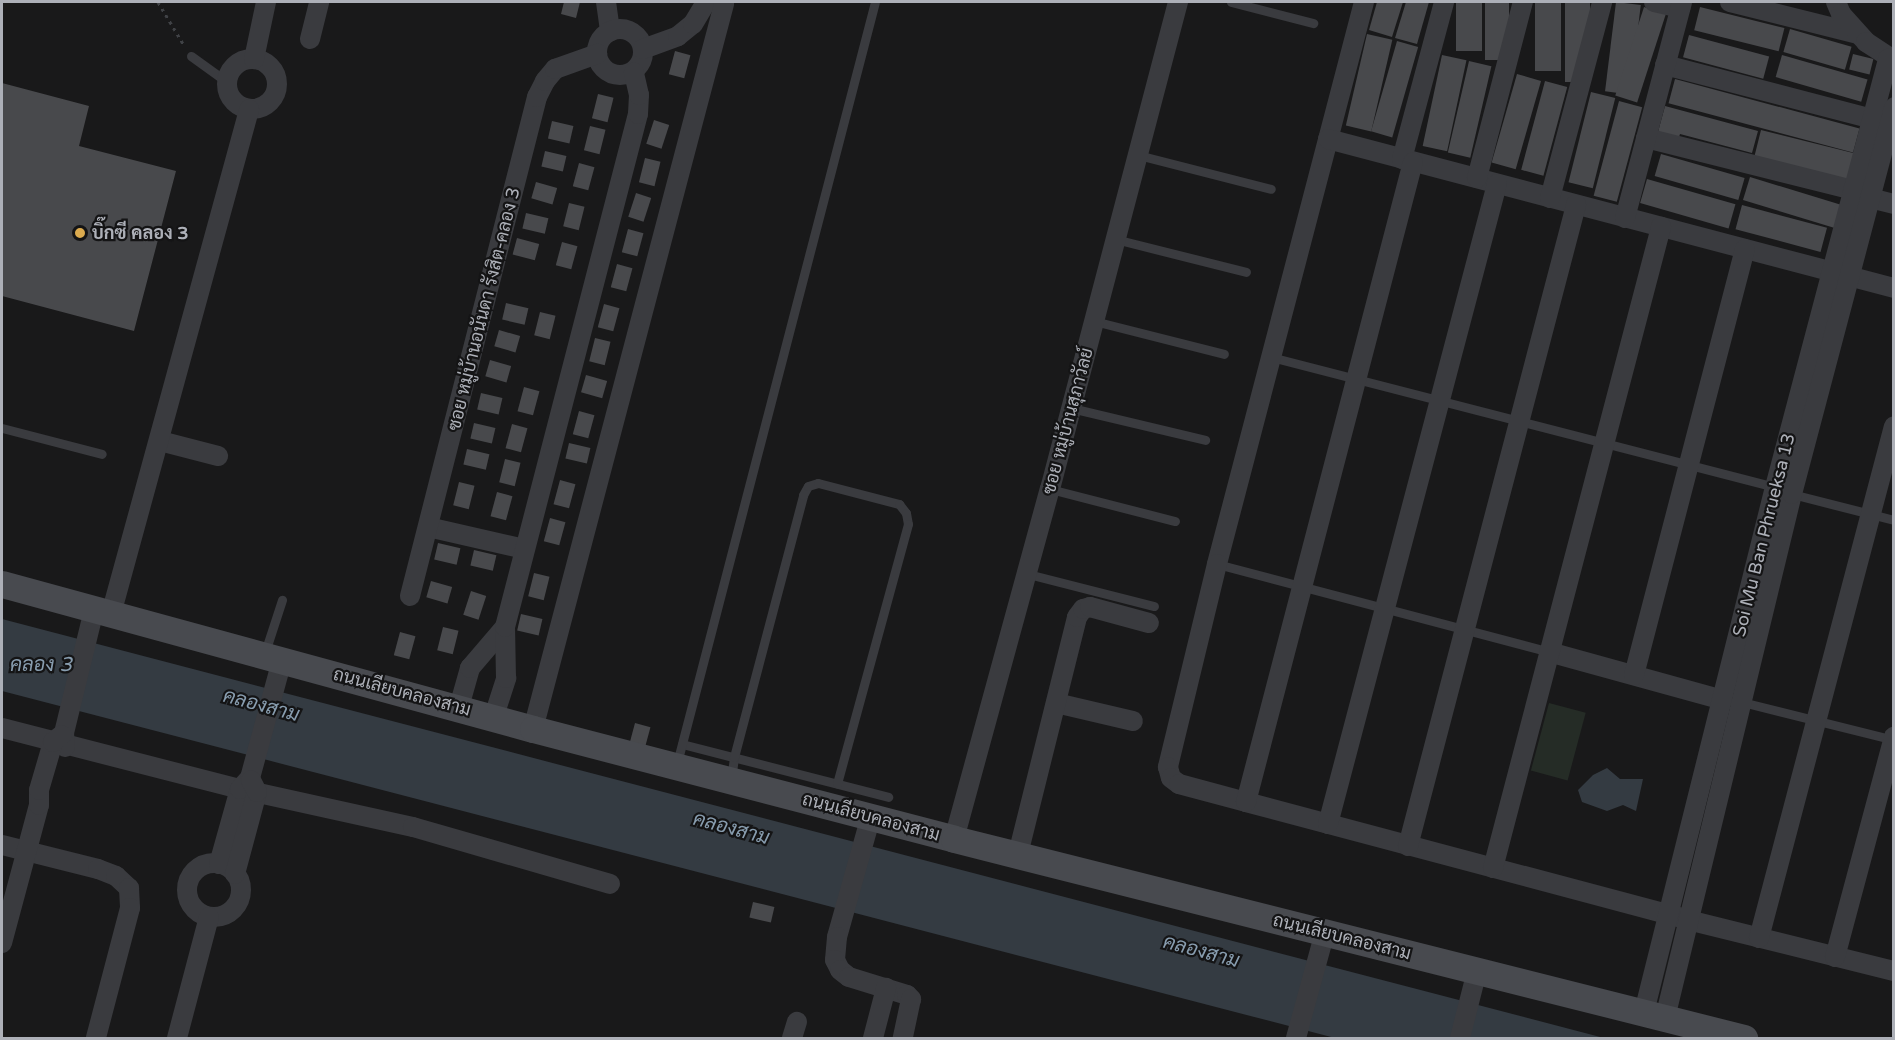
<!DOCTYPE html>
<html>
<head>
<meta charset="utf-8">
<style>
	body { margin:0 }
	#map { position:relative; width:1895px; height:1040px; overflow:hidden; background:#19191a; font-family:"Varela Round",Sarabun,sans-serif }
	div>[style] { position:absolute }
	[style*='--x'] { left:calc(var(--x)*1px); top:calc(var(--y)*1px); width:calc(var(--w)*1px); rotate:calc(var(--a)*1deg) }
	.green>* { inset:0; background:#252c26; transform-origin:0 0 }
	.water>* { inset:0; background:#343b42 }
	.building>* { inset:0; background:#48494c; transform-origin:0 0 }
	.path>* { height:3px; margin-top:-1.5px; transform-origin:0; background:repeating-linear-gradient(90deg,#404246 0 3px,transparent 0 7.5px) }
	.lane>* { height:9px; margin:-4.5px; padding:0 4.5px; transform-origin:4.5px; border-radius:4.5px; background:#3a3b3f }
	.street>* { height:20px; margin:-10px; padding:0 10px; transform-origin:10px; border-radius:10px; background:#3a3b3f }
	.street>.ring { margin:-10px; padding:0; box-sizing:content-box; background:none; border:20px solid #3a3b3f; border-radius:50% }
	.secondary>* { height:27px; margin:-13.5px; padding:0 13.5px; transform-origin:13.5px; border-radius:13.5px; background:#484a4f }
	.dots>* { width:16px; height:16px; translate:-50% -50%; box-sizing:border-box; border:3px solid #141415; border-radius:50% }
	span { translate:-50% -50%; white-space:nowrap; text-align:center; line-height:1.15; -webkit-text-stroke:4.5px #141415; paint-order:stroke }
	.poi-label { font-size:18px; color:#adb0b8; font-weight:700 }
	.left { translate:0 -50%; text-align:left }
	.street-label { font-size:18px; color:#adb0b8 }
	.water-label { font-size:20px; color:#889daf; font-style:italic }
	.frame { position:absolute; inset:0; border:3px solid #adb0b8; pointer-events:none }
</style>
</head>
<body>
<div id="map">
	<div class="green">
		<i style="left:1549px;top:703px;width:38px;height:70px;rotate:15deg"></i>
	</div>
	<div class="water">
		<i style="clip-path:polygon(2px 619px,1604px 1038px,1335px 1038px,2px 691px)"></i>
		<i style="clip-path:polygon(1607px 768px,1620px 779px,1643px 779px,1636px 811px,1623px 805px,1607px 811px,1582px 802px,1578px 790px,1593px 775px)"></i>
	</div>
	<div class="building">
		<i style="clip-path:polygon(564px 2px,580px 2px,576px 18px,561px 14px)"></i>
		<i style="clip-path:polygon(1377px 2px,1403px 2px,1392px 37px,1369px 30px)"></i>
		<i style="clip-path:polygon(1406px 2px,1429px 2px,1417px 44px,1395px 38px)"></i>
		<i style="left:1456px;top:2px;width:26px;height:49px"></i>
		<i style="left:1485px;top:2px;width:24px;height:58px"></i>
		<i style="left:1535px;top:2px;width:26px;height:69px"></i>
		<i style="left:1565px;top:2px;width:25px;height:80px"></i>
		<i style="left:1616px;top:2px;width:25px;height:90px;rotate:7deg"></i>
		<i style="left:1644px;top:7px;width:23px;height:93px;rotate:18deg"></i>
		<i style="left:1700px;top:7px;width:87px;height:24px;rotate:14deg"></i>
		<i style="left:1790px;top:29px;width:64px;height:24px;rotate:16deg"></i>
		<i style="left:1367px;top:34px;width:26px;height:94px;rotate:13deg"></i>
		<i style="left:1689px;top:35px;width:83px;height:23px;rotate:15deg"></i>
		<i style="left:1397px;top:41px;width:22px;height:94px;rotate:16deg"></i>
		<i style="left:675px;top:51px;width:16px;height:24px;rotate:15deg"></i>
		<i style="left:1853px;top:54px;width:21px;height:16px;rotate:14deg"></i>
		<i style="left:1442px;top:55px;width:25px;height:93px;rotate:12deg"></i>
		<i style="left:1782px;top:55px;width:89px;height:23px;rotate:16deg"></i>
		<i style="left:1469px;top:61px;width:23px;height:94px;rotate:13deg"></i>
		<i style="left:1517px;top:74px;width:25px;height:92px;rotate:16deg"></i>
		<i style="left:1675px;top:79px;width:191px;height:25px;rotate:15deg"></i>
		<i style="left:1545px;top:81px;width:23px;height:92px;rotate:15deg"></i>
		<i style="clip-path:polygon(2px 83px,89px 106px,79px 146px,176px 171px,134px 331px,2px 296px)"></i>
		<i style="left:1591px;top:92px;width:25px;height:93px;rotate:14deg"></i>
		<i style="left:598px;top:94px;width:16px;height:25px;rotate:14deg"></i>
		<i style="left:1619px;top:101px;width:24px;height:98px;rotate:15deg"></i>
		<i style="clip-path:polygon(1665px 106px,1758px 131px,1752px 153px,1680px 134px,1679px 137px,1658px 132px)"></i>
		<i style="left:654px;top:120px;width:16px;height:25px;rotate:18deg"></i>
		<i style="left:552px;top:121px;width:22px;height:18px;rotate:13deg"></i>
		<i style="left:590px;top:126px;width:16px;height:25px;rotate:14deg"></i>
		<i style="left:1761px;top:130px;width:96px;height:28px;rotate:14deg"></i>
		<i style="left:545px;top:151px;width:22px;height:16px;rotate:13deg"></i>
		<i style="left:1661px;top:154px;width:87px;height:23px;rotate:16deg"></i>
		<i style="left:645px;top:158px;width:16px;height:25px;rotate:14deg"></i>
		<i style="left:579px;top:163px;width:16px;height:24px;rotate:15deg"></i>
		<i style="left:1750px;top:177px;width:95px;height:24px;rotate:17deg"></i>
		<i style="left:1647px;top:179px;width:92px;height:25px;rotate:16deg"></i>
		<i style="left:536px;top:182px;width:22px;height:17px;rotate:16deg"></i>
		<i style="left:636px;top:193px;width:16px;height:25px;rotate:18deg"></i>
		<i style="left:569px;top:203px;width:16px;height:24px;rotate:14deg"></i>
		<i style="left:1742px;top:205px;width:88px;height:25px;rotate:15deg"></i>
		<i style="left:526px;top:213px;width:23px;height:16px;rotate:13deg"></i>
		<i style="left:628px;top:229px;width:16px;height:24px;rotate:15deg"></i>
		<i style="left:517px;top:238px;width:23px;height:17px;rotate:15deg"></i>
		<i style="left:562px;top:242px;width:16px;height:24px;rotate:15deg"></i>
		<i style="left:617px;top:264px;width:16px;height:24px;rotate:15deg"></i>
		<i style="left:506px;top:303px;width:23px;height:17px;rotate:13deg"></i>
		<i style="left:604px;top:304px;width:16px;height:24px;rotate:15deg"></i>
		<i style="left:540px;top:312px;width:16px;height:24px;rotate:14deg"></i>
		<i style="left:499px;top:330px;width:22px;height:17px;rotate:16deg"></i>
		<i style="left:595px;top:338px;width:16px;height:24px;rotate:14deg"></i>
		<i style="left:490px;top:360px;width:22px;height:17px;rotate:16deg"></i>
		<i style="left:586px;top:375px;width:22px;height:18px;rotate:16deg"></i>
		<i style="left:524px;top:387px;width:16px;height:25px;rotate:15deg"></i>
		<i style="left:481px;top:393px;width:22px;height:17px;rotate:13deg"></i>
		<i style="left:579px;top:411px;width:16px;height:24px;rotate:15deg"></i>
		<i style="left:474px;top:423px;width:22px;height:16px;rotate:13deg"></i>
		<i style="left:512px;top:424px;width:16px;height:25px;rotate:15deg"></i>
		<i style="left:569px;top:443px;width:22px;height:16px;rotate:13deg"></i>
		<i style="left:467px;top:449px;width:23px;height:16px;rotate:13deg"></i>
		<i style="left:505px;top:459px;width:16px;height:24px;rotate:14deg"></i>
		<i style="left:560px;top:480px;width:16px;height:25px;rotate:15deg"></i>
		<i style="left:459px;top:482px;width:16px;height:24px;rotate:14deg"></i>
		<i style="left:497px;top:492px;width:16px;height:25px;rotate:15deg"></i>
		<i style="left:550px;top:518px;width:16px;height:24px;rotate:15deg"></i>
		<i style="left:438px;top:543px;width:23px;height:17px;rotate:13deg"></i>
		<i style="left:474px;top:550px;width:23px;height:16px;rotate:13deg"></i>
		<i style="left:534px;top:573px;width:16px;height:24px;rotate:14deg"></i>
		<i style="left:431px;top:581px;width:22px;height:17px;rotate:16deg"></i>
		<i style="left:471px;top:591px;width:16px;height:25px;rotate:18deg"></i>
		<i style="left:521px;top:614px;width:22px;height:17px;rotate:13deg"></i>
		<i style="left:443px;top:627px;width:16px;height:24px;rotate:14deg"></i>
		<i style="left:400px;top:632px;width:16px;height:24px;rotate:15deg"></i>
		<i style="left:635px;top:723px;width:16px;height:25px;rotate:15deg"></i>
		<i style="left:753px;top:902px;width:22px;height:16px;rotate:13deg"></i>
	</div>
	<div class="path">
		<i style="--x:158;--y:2;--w:52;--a:59"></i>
	</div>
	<div class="lane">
		<i style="--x:1231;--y:2;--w:85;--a:14.4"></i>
		<i style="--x:191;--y:56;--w:44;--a:35.8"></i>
		<i style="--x:1138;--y:155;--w:137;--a:14.3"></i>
		<i style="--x:1115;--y:239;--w:135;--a:14.1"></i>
		<i style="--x:1094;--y:321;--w:134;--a:14.2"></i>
		<i style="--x:1271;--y:357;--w:520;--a:14.46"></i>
		<i style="--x:1071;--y:408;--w:138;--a:13.4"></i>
		<i style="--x:2;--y:428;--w:103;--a:14.6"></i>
		<i style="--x:1050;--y:489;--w:129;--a:14.4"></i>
		<i style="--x:1792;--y:494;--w:105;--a:14.3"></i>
		<i style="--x:1217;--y:564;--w:343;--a:14.8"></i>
		<i style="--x:1028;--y:574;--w:130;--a:14.3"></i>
		<i style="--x:265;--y:652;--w:55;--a:-71.9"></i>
		<i style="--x:1742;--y:702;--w:157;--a:14"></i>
		<i style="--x:682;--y:744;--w:213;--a:14.4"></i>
		<i style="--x:677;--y:763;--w:786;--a:-75.42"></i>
		<i style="--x:731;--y:779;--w:22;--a:-82"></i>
		<i style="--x:734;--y:757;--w:271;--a:-75.2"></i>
		<i style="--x:803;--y:495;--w:10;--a:-61"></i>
		<i style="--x:808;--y:486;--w:10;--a:-17"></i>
		<i style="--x:818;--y:483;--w:84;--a:14.5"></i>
		<i style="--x:899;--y:504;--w:11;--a:52"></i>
		<i style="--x:906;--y:513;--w:11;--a:80"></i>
		<i style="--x:908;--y:524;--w:269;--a:105.3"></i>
	</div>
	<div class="street">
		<i style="--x:606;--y:2;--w:30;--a:82"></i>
		<i style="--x:1364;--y:2;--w:581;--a:104.66"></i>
		<i style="--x:1217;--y:564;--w:209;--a:103.6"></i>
		<i style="--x:1168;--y:767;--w:11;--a:75"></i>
		<i style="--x:1171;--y:778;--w:10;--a:37"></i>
		<i style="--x:1179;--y:784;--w:69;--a:15"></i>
		<i style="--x:1246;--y:802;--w:457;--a:14.9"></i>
		<i style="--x:1688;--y:920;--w:212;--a:13.9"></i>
		<i style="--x:1654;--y:2;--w:27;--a:13"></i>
		<i style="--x:1730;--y:2;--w:132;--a:14"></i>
		<i style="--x:1836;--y:2;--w:13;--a:67"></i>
		<i style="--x:1841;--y:14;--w:38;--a:48"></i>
		<i style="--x:1866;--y:42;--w:33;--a:33"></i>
		<i class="ring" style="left:597px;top:29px;width:26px;height:26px"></i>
		<i style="--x:310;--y:39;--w:38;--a:-76"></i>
		<i style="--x:643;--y:49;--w:37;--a:-20"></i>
		<i style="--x:678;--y:36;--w:19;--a:-39"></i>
		<i style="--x:693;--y:24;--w:26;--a:-59"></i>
		<i class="ring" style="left:227px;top:59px;width:30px;height:30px"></i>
		<i style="--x:254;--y:59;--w:58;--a:-78.1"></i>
		<i style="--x:1665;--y:65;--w:214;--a:14.6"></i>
		<i style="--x:1646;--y:138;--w:213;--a:14.1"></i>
		<i style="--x:1328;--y:139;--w:585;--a:14.75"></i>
		<i style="--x:1402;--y:159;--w:163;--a:-75"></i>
		<i style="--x:1477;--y:178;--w:182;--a:-75.4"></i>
		<i style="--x:1550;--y:198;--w:203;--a:-75.1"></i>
		<i style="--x:1870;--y:198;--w:25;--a:14"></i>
		<i style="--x:1625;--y:218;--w:223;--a:-75.2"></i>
		<i style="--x:160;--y:441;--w:60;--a:14.5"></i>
		<i style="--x:428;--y:527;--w:99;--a:12.8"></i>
		<i style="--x:410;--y:596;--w:515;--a:-75.72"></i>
		<i style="--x:537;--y:97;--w:18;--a:-63"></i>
		<i style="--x:545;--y:81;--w:16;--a:-50"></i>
		<i style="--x:555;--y:69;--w:45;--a:-19.7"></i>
		<i style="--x:111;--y:614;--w:523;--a:-74.69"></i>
		<i style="--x:1549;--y:652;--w:180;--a:15.4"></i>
		<i style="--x:1634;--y:675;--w:440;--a:-75.4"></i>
		<i style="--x:1056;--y:703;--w:79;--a:13.2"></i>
		<i style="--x:459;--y:707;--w:41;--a:-74.2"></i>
		<i style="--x:470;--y:668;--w:54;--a:-49.5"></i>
		<i style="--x:494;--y:716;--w:40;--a:-72"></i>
		<i style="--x:506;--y:678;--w:51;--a:-91.1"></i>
		<i style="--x:505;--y:627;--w:530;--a:-75.47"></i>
		<i style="--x:638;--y:114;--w:19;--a:-87"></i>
		<i style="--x:639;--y:95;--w:23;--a:-103"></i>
		<i style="--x:2;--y:728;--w:246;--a:14.4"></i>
		<i style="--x:240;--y:789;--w:177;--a:12.4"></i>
		<i style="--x:413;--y:827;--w:205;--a:16.1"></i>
		<i style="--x:533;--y:729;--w:750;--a:-75.24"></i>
		<i style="--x:65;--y:747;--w:14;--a:-94"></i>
		<i style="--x:64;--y:733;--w:127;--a:-76.3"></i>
		<i style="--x:1246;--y:802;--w:661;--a:-75.38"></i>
		<i style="--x:871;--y:816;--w:126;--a:105.7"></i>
		<i style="--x:837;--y:937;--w:23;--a:95"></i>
		<i style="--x:835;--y:960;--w:11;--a:63"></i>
		<i style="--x:840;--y:970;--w:11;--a:38"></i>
		<i style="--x:849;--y:977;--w:61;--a:17.2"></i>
		<i style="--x:907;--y:995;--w:6;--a:45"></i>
		<i style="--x:911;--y:999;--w:40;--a:102"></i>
		<i style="--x:1328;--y:824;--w:662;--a:-75.21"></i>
		<i style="--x:954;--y:839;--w:363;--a:-74.7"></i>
		<i style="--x:1050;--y:489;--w:504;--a:-75.27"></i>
		<i style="--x:2;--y:845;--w:99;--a:14"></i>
		<i style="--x:98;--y:869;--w:19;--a:21"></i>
		<i style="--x:116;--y:876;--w:18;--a:43"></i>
		<i style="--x:129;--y:888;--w:20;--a:87"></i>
		<i style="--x:130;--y:908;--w:134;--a:104.7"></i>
		<i style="--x:1408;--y:846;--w:663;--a:-75.31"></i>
		<i style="--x:1018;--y:854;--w:244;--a:-76"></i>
		<i style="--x:1077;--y:617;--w:10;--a:-53"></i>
		<i style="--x:1083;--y:609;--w:7;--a:-16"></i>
		<i style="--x:1090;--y:607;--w:61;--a:15.2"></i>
		<i class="ring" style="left:187px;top:863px;width:34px;height:34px"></i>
		<i style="--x:219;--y:864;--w:78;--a:-74.4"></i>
		<i style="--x:240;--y:789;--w:15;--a:-48"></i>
		<i style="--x:250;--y:778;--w:122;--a:-74.8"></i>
		<i style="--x:1493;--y:868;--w:663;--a:-75.31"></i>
		<i style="--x:235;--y:874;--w:85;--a:-75"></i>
		<i style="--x:257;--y:792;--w:13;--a:-117"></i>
		<i style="--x:1759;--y:938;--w:529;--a:-75.23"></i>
		<i style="--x:2;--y:943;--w:143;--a:-75"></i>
		<i style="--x:39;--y:805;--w:15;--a:-90"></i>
		<i style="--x:39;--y:790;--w:50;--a:-73.7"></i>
		<i style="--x:53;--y:742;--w:11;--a:-38"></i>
		<i style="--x:1835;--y:957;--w:228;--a:-75"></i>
		<i style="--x:1644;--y:1012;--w:541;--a:-75.99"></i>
		<i style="--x:1775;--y:487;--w:443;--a:-75.2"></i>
		<i style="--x:1665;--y:1018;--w:539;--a:-76.38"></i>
		<i style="--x:1792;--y:494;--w:400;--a:-75.2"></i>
		<i style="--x:177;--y:1038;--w:125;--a:-75.2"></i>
		<i style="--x:792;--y:1038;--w:17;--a:-73"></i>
		<i style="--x:873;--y:1038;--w:52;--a:-75.4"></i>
		<i style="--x:1296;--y:1038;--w:110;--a:-74.7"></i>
		<i style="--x:1460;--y:1038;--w:69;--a:-75.8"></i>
	</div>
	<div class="secondary">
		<i style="--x:2;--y:584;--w:550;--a:15.27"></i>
		<i style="--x:533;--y:729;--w:435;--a:14.6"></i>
		<i style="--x:954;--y:839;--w:815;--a:14.14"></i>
	</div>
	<div class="dots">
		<i style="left:80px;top:233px;background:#dcab4f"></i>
	</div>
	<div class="poi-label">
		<span class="left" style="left:92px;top:233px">บิ๊กซี คลอง 3</span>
	</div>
	<div class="street-label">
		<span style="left:484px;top:309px;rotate:-76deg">ซอย หมู่บ้านอนันดา รังสิต-คลอง 3</span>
		<span style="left:1068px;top:421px;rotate:-75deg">ซอย หมู่บ้านสุภาวัลย์</span>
		<span style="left:1764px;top:535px;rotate:-76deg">Soi Mu Ban Phrueksa 13</span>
		<span style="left:402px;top:692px;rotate:15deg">ถนนเลียบคลองสาม</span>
		<span style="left:871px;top:817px;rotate:15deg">ถนนเลียบคลองสาม</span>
		<span style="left:1342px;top:937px;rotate:14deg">ถนนเลียบคลองสาม</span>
	</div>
	<div class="water-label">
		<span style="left:41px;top:665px">คลอง 3</span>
		<span style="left:261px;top:706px;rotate:15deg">คลองสาม</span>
		<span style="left:731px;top:829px;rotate:15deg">คลองสาม</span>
		<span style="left:1201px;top:952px;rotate:15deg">คลองสาม</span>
	</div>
	<div class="frame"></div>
</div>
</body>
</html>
